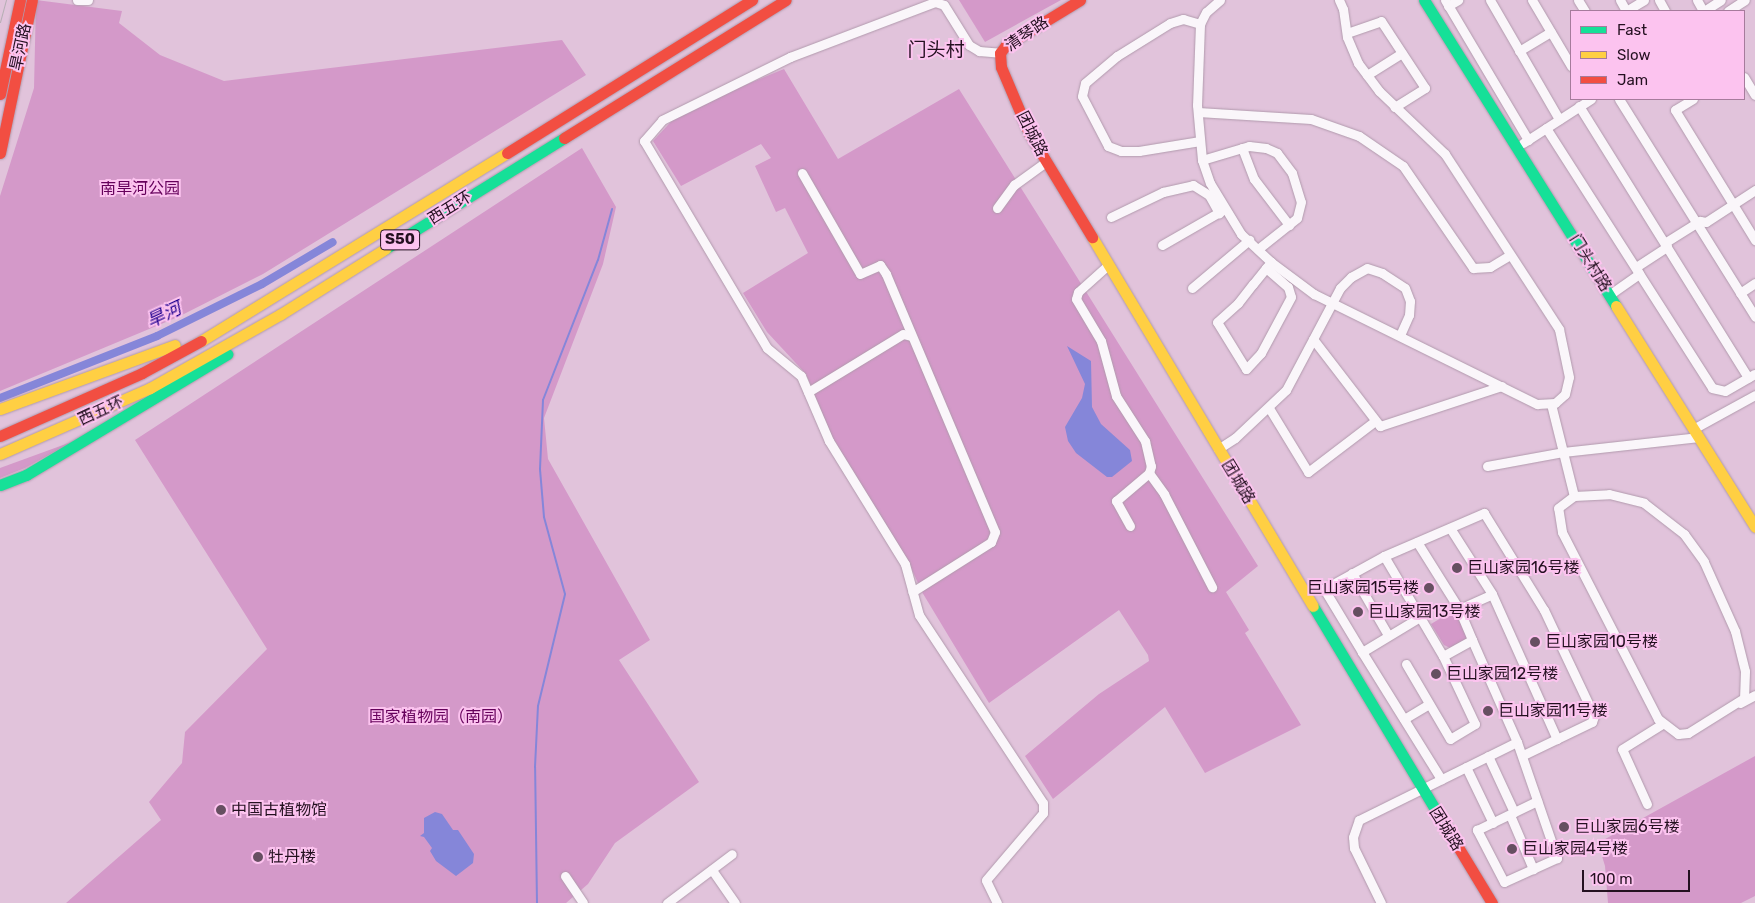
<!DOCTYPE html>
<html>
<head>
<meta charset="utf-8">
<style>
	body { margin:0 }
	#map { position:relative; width:1755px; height:903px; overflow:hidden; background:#e1c3db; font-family:Rubik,"Noto Sans SC",sans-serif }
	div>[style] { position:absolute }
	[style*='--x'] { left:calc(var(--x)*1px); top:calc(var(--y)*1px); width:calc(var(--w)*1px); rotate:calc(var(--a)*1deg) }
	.green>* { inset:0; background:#d499c9 }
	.water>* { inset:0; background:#8586d9 }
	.stream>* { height:2px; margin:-1px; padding:0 1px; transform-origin:1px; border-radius:1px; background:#8586d9 }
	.canal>* { height:8px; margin:-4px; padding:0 4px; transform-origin:4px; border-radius:4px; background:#8586d9 }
	.roads { filter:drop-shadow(0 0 1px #b19aad) drop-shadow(0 0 1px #b19aad) }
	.street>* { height:9px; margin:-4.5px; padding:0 4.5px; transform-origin:4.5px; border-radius:4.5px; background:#faf6fa }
	.fast>* { height:11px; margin:-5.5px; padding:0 5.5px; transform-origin:5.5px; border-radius:5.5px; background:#16e098 }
	.slow>* { height:11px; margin:-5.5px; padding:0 5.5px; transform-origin:5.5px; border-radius:5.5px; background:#ffcf43 }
	.jam>* { height:11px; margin:-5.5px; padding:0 5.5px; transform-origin:5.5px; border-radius:5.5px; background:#f24e42 }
	.tram>* { height:1px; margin:-0.5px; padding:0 0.5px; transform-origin:0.5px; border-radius:0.5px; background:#b6afb5 }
	.dots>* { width:14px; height:14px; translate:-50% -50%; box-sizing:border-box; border:2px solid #fcc3ef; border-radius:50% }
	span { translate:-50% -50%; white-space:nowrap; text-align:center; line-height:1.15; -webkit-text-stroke:4px #fcc3ef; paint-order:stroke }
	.shield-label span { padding:1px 4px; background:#fcc3ef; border:1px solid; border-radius:4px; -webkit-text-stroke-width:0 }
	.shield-label { font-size:15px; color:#241020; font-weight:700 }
	.street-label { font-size:16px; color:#241020 }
	.park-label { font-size:16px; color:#65015b }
	.poi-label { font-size:16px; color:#241020 }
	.left { translate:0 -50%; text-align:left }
	.right { translate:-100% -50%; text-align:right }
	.water-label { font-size:18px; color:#20018f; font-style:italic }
	.quarter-label { font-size:19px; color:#241020 }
	.legend { position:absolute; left:1570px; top:10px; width:175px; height:90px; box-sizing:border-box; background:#fcc3ef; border:1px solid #a67b9c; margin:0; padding:6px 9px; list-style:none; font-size:15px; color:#241020 }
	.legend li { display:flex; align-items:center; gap:10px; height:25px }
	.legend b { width:25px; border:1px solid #a67b9c }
	.scale { position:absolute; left:1582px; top:870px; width:108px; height:22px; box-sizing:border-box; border:2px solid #241020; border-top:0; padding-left:6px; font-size:15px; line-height:18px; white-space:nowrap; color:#241020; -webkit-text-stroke:4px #fcc3ef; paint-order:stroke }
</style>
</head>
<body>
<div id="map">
	<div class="green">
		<i style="clip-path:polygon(36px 0,122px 11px,119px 23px,160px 55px,224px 81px,562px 40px,586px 75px,263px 274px,178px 317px,0 391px,0 196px,34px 88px)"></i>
		<i style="clip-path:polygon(959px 0,1061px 0,985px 42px)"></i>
		<i style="clip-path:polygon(784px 69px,838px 159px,959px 89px,1258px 566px,1226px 592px,1249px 630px,1245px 633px,1301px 725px,1205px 773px,1165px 707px,1053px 799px,1025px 756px,1099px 694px,1149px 661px,1148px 655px,1119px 610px,989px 703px,922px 592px,908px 561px,831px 435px,806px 374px,767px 332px,743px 293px,808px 253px,785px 208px,776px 212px,755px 166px,771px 158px,761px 144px,681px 186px,653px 141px,680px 112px)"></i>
		<i style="clip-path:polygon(582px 148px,616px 207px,603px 264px,544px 418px,548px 459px,650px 640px,619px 660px,699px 782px,615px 843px,588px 884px,566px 903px,66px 903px,161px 820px,149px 802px,182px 763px,185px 732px,267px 649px,135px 440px)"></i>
		<i style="clip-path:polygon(74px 441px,25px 468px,0 478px,0 468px)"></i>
		<i style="clip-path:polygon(1456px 609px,1471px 636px,1450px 648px,1444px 645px,1431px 624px)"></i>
		<i style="clip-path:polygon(1755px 756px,1755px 896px,1741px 903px,1608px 903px,1605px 866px,1598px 843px)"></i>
	</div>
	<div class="water">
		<i style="clip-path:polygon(1067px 346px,1091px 361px,1092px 407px,1101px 424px,1130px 450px,1132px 461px,1112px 477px,1107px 477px,1076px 453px,1068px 441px,1065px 427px,1082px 398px,1085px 384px)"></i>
		<i style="clip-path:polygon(435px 812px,442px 814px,453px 830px,458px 830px,474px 854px,473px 863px,456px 876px,436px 861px,430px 851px,432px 848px,424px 837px,420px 836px,424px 833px,424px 818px)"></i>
	</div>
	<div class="stream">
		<i style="--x:537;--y:903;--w:136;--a:-90.8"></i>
		<i style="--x:535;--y:767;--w:61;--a:-87.2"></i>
		<i style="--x:538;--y:706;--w:115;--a:-76.4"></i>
		<i style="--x:565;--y:594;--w:80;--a:-105.3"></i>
		<i style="--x:544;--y:517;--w:48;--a:-94.8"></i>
		<i style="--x:540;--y:469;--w:69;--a:-87.5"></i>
		<i style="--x:543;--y:400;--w:150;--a:-68.6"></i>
		<i style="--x:598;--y:260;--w:53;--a:-74.6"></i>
	</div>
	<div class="canal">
		<i style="--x:0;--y:398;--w:169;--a:-21.5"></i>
		<i style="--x:157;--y:336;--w:117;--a:-26.3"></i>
		<i style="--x:262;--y:284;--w:82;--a:-30.6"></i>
	</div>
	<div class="roads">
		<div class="street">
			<i style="--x:77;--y:0;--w:11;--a:0"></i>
			<i style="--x:1220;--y:0;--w:18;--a:139"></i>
			<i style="--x:1206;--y:12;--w:13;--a:117"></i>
			<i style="--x:1200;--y:24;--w:81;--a:92.1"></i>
			<i style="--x:1197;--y:105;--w:55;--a:84.8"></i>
			<i style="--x:1202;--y:160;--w:24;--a:71"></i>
			<i style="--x:1210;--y:183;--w:60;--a:58.7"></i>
			<i style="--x:1241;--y:234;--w:41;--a:43"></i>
			<i style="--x:1271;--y:262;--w:54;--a:36.7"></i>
			<i style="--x:1314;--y:294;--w:249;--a:26.3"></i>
			<i style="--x:1537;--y:404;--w:18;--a:-3"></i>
			<i style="--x:1555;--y:403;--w:13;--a:-42"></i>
			<i style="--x:1565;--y:394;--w:17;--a:-77"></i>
			<i style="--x:1569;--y:377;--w:49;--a:-101.8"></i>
			<i style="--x:1559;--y:329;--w:209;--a:-123.1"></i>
			<i style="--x:1445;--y:154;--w:91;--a:-136.3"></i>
			<i style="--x:1379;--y:91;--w:35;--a:-127"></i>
			<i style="--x:1358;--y:63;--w:28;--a:-113"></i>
			<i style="--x:1347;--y:37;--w:28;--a:-98"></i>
			<i style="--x:1343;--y:9;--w:10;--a:-114"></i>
			<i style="--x:1445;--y:0;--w:163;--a:59.3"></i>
			<i style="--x:1490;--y:0;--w:138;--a:59.9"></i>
			<i style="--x:1532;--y:0;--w:77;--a:59.4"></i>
			<i style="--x:1578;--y:0;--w:13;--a:58"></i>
			<i style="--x:1620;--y:0;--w:13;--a:61"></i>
			<i style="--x:1659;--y:0;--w:13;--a:61"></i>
			<i style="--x:1697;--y:0;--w:13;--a:61"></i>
			<i style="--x:1448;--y:6;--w:12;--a:-31"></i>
			<i style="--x:1626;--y:11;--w:21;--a:-31"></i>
			<i style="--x:1704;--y:11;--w:20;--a:-33"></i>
			<i style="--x:1728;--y:11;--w:20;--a:-33"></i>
			<i style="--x:1347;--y:33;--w:36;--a:-19"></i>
			<i style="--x:1381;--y:21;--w:80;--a:56.7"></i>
			<i style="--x:1425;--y:88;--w:36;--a:148"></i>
			<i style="--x:1519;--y:51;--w:37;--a:-31"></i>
			<i style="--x:1367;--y:75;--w:41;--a:-32.2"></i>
			<i style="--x:1744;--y:77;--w:21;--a:59"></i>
			<i style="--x:1619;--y:99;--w:257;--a:58"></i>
			<i style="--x:1693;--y:99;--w:21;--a:149"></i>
			<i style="--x:1675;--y:110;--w:153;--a:58.4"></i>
			<i style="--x:1579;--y:106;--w:320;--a:58.1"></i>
			<i style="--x:1198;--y:112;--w:113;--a:3.5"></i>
			<i style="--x:1311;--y:119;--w:51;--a:19.5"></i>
			<i style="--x:1359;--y:136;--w:53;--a:34.3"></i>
			<i style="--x:1403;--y:166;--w:124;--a:55.5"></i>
			<i style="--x:1473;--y:268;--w:17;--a:-3"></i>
			<i style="--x:1490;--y:267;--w:23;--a:-31"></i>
			<i style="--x:1546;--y:128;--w:308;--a:57.4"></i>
			<i style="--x:1712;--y:388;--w:13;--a:13"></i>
			<i style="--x:1725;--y:391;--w:34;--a:-30"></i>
			<i style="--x:1200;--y:141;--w:62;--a:170.7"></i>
			<i style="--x:1139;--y:151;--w:18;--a:180"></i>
			<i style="--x:1121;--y:151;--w:14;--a:-159"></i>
			<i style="--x:1108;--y:146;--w:56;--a:-117.5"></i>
			<i style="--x:1082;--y:96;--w:13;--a:-77"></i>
			<i style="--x:1085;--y:83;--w:42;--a:-40.2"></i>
			<i style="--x:1117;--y:56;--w:62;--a:-31.9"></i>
			<i style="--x:1170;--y:23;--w:14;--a:-17"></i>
			<i style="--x:1183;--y:19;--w:18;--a:16"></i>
			<i style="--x:1523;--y:143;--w:81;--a:-32.9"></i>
			<i style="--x:1242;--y:148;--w:33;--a:69"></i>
			<i style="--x:1254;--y:179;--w:58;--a:52.7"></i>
			<i style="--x:1202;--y:160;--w:49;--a:-16.6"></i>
			<i style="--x:1249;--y:146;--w:17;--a:7"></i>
			<i style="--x:1266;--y:148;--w:12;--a:24"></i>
			<i style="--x:1277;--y:153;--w:25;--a:53"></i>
			<i style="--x:1292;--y:173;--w:30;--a:73"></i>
			<i style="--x:1301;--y:202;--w:16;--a:104"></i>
			<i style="--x:1297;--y:218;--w:50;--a:141.5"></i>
			<i style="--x:802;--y:173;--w:116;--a:60.1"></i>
			<i style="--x:860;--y:274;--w:22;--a:-24"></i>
			<i style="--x:880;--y:265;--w:11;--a:56"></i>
			<i style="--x:886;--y:274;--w:280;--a:67.1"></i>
			<i style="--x:995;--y:532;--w:11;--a:112"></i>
			<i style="--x:991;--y:542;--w:93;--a:147.7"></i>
			<i style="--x:997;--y:208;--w:29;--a:-54"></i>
			<i style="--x:1014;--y:185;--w:39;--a:-36"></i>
			<i style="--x:1111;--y:217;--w:58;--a:-25.7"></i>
			<i style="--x:1163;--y:192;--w:31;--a:-13"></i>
			<i style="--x:1193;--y:185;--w:19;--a:32"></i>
			<i style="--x:1209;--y:195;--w:21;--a:61"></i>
			<i style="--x:1162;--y:245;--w:70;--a:-29.8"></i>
			<i style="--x:1108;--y:265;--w:40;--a:138"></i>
			<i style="--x:1078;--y:292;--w:7;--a:106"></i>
			<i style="--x:1076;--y:299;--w:49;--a:59.2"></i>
			<i style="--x:1101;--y:341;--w:57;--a:74.7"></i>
			<i style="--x:1116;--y:396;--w:54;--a:57.2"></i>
			<i style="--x:1145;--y:441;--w:26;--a:77"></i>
			<i style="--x:1151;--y:466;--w:7;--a:106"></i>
			<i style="--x:1149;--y:473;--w:26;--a:54"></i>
			<i style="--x:1164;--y:494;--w:105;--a:62.7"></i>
			<i style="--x:1266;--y:268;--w:29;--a:41"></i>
			<i style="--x:1288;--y:287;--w:10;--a:73"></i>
			<i style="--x:1291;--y:297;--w:64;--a:118.2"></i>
			<i style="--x:1261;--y:353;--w:22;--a:133"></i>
			<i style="--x:1246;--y:369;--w:55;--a:-121.7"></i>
			<i style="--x:1217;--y:322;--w:28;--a:-42"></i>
			<i style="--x:1238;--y:303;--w:24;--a:-52"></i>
			<i style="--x:1253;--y:284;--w:21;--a:-51"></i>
			<i style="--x:1266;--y:268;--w:8;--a:-50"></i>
			<i style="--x:1192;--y:288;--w:75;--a:-40.1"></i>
			<i style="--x:1740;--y:293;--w:18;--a:-34"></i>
			<i style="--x:1609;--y:295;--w:37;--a:-35"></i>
			<i style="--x:1639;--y:274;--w:8;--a:-113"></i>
			<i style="--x:1636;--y:267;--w:37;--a:-33"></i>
			<i style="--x:1667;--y:247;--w:5;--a:-101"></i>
			<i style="--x:1666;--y:242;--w:40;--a:-32"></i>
			<i style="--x:1700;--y:221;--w:6;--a:9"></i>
			<i style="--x:1706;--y:222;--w:59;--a:-33.1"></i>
			<i style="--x:1313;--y:339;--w:110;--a:52.4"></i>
			<i style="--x:1380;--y:426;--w:128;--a:-18.2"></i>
			<i style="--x:808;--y:392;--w:111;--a:-31.4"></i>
			<i style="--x:903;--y:334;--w:8;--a:14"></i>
			<i style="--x:1551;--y:404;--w:95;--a:76"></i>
			<i style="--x:1269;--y:408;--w:75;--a:58.6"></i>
			<i style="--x:1308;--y:472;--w:84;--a:-37.3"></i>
			<i style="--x:1693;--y:429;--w:71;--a:-28.7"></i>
			<i style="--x:1218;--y:449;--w:20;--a:-33"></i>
			<i style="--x:1235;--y:438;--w:70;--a:-43.3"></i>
			<i style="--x:1286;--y:390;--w:115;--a:-62.1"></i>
			<i style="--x:1340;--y:288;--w:16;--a:-45"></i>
			<i style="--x:1351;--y:277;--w:18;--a:-29"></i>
			<i style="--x:1367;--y:268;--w:16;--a:18"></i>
			<i style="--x:1382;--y:273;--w:27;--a:33"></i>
			<i style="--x:1405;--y:288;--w:14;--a:69"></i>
			<i style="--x:1410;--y:301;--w:14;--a:94"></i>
			<i style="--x:1409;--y:315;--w:22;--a:114"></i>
			<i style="--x:1487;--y:466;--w:77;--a:-10.4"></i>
			<i style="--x:1563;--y:452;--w:137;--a:-6.3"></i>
			<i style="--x:1609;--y:494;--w:36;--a:14"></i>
			<i style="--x:1644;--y:503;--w:51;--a:37.8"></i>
			<i style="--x:1684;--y:534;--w:34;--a:54"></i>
			<i style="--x:1704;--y:562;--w:76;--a:65.8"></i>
			<i style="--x:1735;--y:631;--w:41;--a:76"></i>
			<i style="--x:1745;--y:671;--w:27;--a:92"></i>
			<i style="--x:1744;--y:698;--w:66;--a:148"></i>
			<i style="--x:1688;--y:733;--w:10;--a:174"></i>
			<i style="--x:1678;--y:734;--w:25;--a:-143"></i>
			<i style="--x:1658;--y:719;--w:210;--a:-117.2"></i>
			<i style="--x:1562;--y:532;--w:24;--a:-99"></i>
			<i style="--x:1558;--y:508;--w:20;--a:-37"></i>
			<i style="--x:1574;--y:496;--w:35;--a:-3"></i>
			<i style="--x:1130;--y:526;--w:29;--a:-119"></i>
			<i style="--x:1116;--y:501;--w:43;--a:-40.3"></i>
			<i style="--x:1450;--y:528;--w:78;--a:57.5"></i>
			<i style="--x:1492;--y:594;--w:159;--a:65.9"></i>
			<i style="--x:1417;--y:542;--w:79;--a:57.9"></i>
			<i style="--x:1459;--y:609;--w:34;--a:67"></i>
			<i style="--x:1384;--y:556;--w:109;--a:-23.3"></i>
			<i style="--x:1484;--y:513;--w:114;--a:58.3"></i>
			<i style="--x:1544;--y:610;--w:117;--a:64.7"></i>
			<i style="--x:1594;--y:716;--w:6;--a:108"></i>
			<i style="--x:1592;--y:722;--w:76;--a:154.4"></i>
			<i style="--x:1352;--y:573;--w:72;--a:59.9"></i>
			<i style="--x:1459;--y:609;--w:36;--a:-24"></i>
			<i style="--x:1420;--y:617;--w:68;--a:148.9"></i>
			<i style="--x:1362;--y:652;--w:74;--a:-121.1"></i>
			<i style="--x:1324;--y:589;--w:68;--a:-28.8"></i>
			<i style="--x:1384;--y:556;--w:116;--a:59.5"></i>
			<i style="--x:1362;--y:652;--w:150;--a:58.1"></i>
			<i style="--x:1740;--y:703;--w:17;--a:-28"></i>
			<i style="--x:1404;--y:719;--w:29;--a:-31"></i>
			<i style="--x:1517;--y:742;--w:123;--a:71"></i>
			<i style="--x:1557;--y:858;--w:58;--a:155.6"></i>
			<i style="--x:1504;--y:882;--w:59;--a:-117.4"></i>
			<i style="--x:1477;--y:830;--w:67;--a:-25.8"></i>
			<i style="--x:1488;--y:756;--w:62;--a:65.1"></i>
			<i style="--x:1466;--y:767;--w:62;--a:64.3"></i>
			<i style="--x:1647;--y:804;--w:60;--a:-114.4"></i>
			<i style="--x:1622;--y:749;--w:47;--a:-32"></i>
			<i style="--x:1510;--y:815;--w:59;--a:66.9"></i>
			<i style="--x:712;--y:870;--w:40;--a:55.1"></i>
			<i style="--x:565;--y:876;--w:32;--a:56"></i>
			<i style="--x:667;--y:903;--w:81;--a:-37"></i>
			<i style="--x:997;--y:903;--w:25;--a:-116"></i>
			<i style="--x:986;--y:880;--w:88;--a:-49.6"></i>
			<i style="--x:1043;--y:813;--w:10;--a:-90"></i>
			<i style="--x:1043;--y:803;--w:225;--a:-123.4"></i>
			<i style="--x:919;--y:615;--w:53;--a:-105.4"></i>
			<i style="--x:905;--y:564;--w:145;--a:-121.7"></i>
			<i style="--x:829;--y:441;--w:71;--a:-113.3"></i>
			<i style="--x:801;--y:376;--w:44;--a:-140.5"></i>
			<i style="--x:767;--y:348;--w:241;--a:-120.7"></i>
			<i style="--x:644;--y:141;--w:28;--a:-49"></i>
			<i style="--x:662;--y:120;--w:143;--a:-26.2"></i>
			<i style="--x:790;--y:57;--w:155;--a:-20.8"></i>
			<i style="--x:935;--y:2;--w:9;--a:18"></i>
			<i style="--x:944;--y:5;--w:47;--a:58"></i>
			<i style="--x:969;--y:45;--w:12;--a:31"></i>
			<i style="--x:979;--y:51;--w:21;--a:5"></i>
			<i style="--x:1381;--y:903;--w:61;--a:-116.1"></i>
			<i style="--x:1354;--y:848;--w:11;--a:-95"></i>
			<i style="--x:1353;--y:837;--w:18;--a:-71"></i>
			<i style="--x:1359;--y:820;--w:176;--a:-26.3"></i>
			<i style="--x:1517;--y:742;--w:111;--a:-113.8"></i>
			<i style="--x:1472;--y:640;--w:33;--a:151"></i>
			<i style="--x:1443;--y:656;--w:75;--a:64.8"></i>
			<i style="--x:1475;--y:724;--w:29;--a:149"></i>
			<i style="--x:1450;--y:739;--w:87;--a:-120.4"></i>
		</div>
		<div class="fast">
			<i style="--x:1424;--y:0;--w:361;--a:57.9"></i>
			<i style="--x:385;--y:249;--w:211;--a:-31.8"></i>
			<i style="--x:0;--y:485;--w:28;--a:-21"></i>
			<i style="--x:26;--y:475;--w:235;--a:-31"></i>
			<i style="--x:1313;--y:606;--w:270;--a:59"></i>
		</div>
		<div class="slow">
			<i style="--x:1092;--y:237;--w:430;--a:59.1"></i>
			<i style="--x:1616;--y:306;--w:261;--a:57.8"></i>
			<i style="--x:201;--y:341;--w:359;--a:-31.6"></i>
			<i style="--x:0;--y:409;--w:186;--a:-20.1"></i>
			<i style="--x:0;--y:454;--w:164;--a:-23.7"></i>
			<i style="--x:150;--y:388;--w:150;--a:-29.5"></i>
			<i style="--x:281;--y:314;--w:123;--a:-32"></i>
		</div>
		<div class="jam">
			<i style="--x:1080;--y:0;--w:87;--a:148.7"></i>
			<i style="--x:1006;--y:45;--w:10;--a:127"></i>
			<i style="--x:1000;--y:53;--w:14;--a:86"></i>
			<i style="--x:1001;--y:67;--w:72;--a:67"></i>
			<i style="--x:1029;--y:133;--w:122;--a:58.8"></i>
			<i style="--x:0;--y:94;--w:96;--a:-78"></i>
			<i style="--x:564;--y:138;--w:261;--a:-31.9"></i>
			<i style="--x:0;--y:153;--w:156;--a:-78.2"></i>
			<i style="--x:507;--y:153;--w:289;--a:-32"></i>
			<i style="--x:0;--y:436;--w:155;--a:-23.9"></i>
			<i style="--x:142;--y:373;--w:67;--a:-28.5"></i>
			<i style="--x:1452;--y:837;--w:77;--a:58.8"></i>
		</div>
	</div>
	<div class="tram">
		<i style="--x:0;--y:22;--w:23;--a:-75"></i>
	</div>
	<div class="dots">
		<i style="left:1457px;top:568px;background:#664f61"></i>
		<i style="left:1429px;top:588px;background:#664f61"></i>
		<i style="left:1358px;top:612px;background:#664f61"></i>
		<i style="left:1535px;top:642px;background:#664f61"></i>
		<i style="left:1436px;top:674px;background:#664f61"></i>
		<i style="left:1488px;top:711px;background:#664f61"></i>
		<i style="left:221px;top:810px;background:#664f61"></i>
		<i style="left:1564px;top:827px;background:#664f61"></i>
		<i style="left:1512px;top:849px;background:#664f61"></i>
		<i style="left:258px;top:857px;background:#664f61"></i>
	</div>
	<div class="shield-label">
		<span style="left:400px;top:240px">S50</span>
	</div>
	<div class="street-label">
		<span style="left:1027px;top:34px;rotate:-34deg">清琴路</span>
		<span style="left:21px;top:47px;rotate:-78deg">旱河路</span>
		<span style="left:1032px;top:134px;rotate:63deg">团城路</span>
		<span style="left:450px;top:208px;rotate:-32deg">西五环</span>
		<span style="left:1590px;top:263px;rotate:58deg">门头村路</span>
		<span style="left:101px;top:411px;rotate:-25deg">西五环</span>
		<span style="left:1238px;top:482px;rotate:59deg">团城路</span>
		<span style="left:1446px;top:829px;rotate:58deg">团城路</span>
	</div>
	<div class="park-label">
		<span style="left:140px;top:189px">南旱河公园</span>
		<span style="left:441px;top:717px">国家植物园（南园）</span>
	</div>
	<div class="poi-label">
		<span class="left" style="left:1467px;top:568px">巨山家园16号楼</span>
		<span class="right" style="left:1419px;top:588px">巨山家园15号楼</span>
		<span class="left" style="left:1368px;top:612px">巨山家园13号楼</span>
		<span class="left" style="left:1545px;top:642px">巨山家园10号楼</span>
		<span class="left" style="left:1446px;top:674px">巨山家园12号楼</span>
		<span class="left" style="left:1498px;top:711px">巨山家园11号楼</span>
		<span class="left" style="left:231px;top:810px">中国古植物馆</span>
		<span class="left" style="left:1574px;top:827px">巨山家园6号楼</span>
		<span class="left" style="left:1522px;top:849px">巨山家园4号楼</span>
		<span class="left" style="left:268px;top:857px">牡丹楼</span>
	</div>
	<div class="water-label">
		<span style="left:164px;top:315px;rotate:-25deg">旱河</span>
	</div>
	<div class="quarter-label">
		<span style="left:936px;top:50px">门头村</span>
	</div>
	<ul class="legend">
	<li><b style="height:6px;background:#16e098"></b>Fast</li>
	<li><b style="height:6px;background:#ffcf43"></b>Slow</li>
	<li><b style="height:6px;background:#f24e42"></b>Jam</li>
	</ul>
	<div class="scale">100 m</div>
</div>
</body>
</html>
